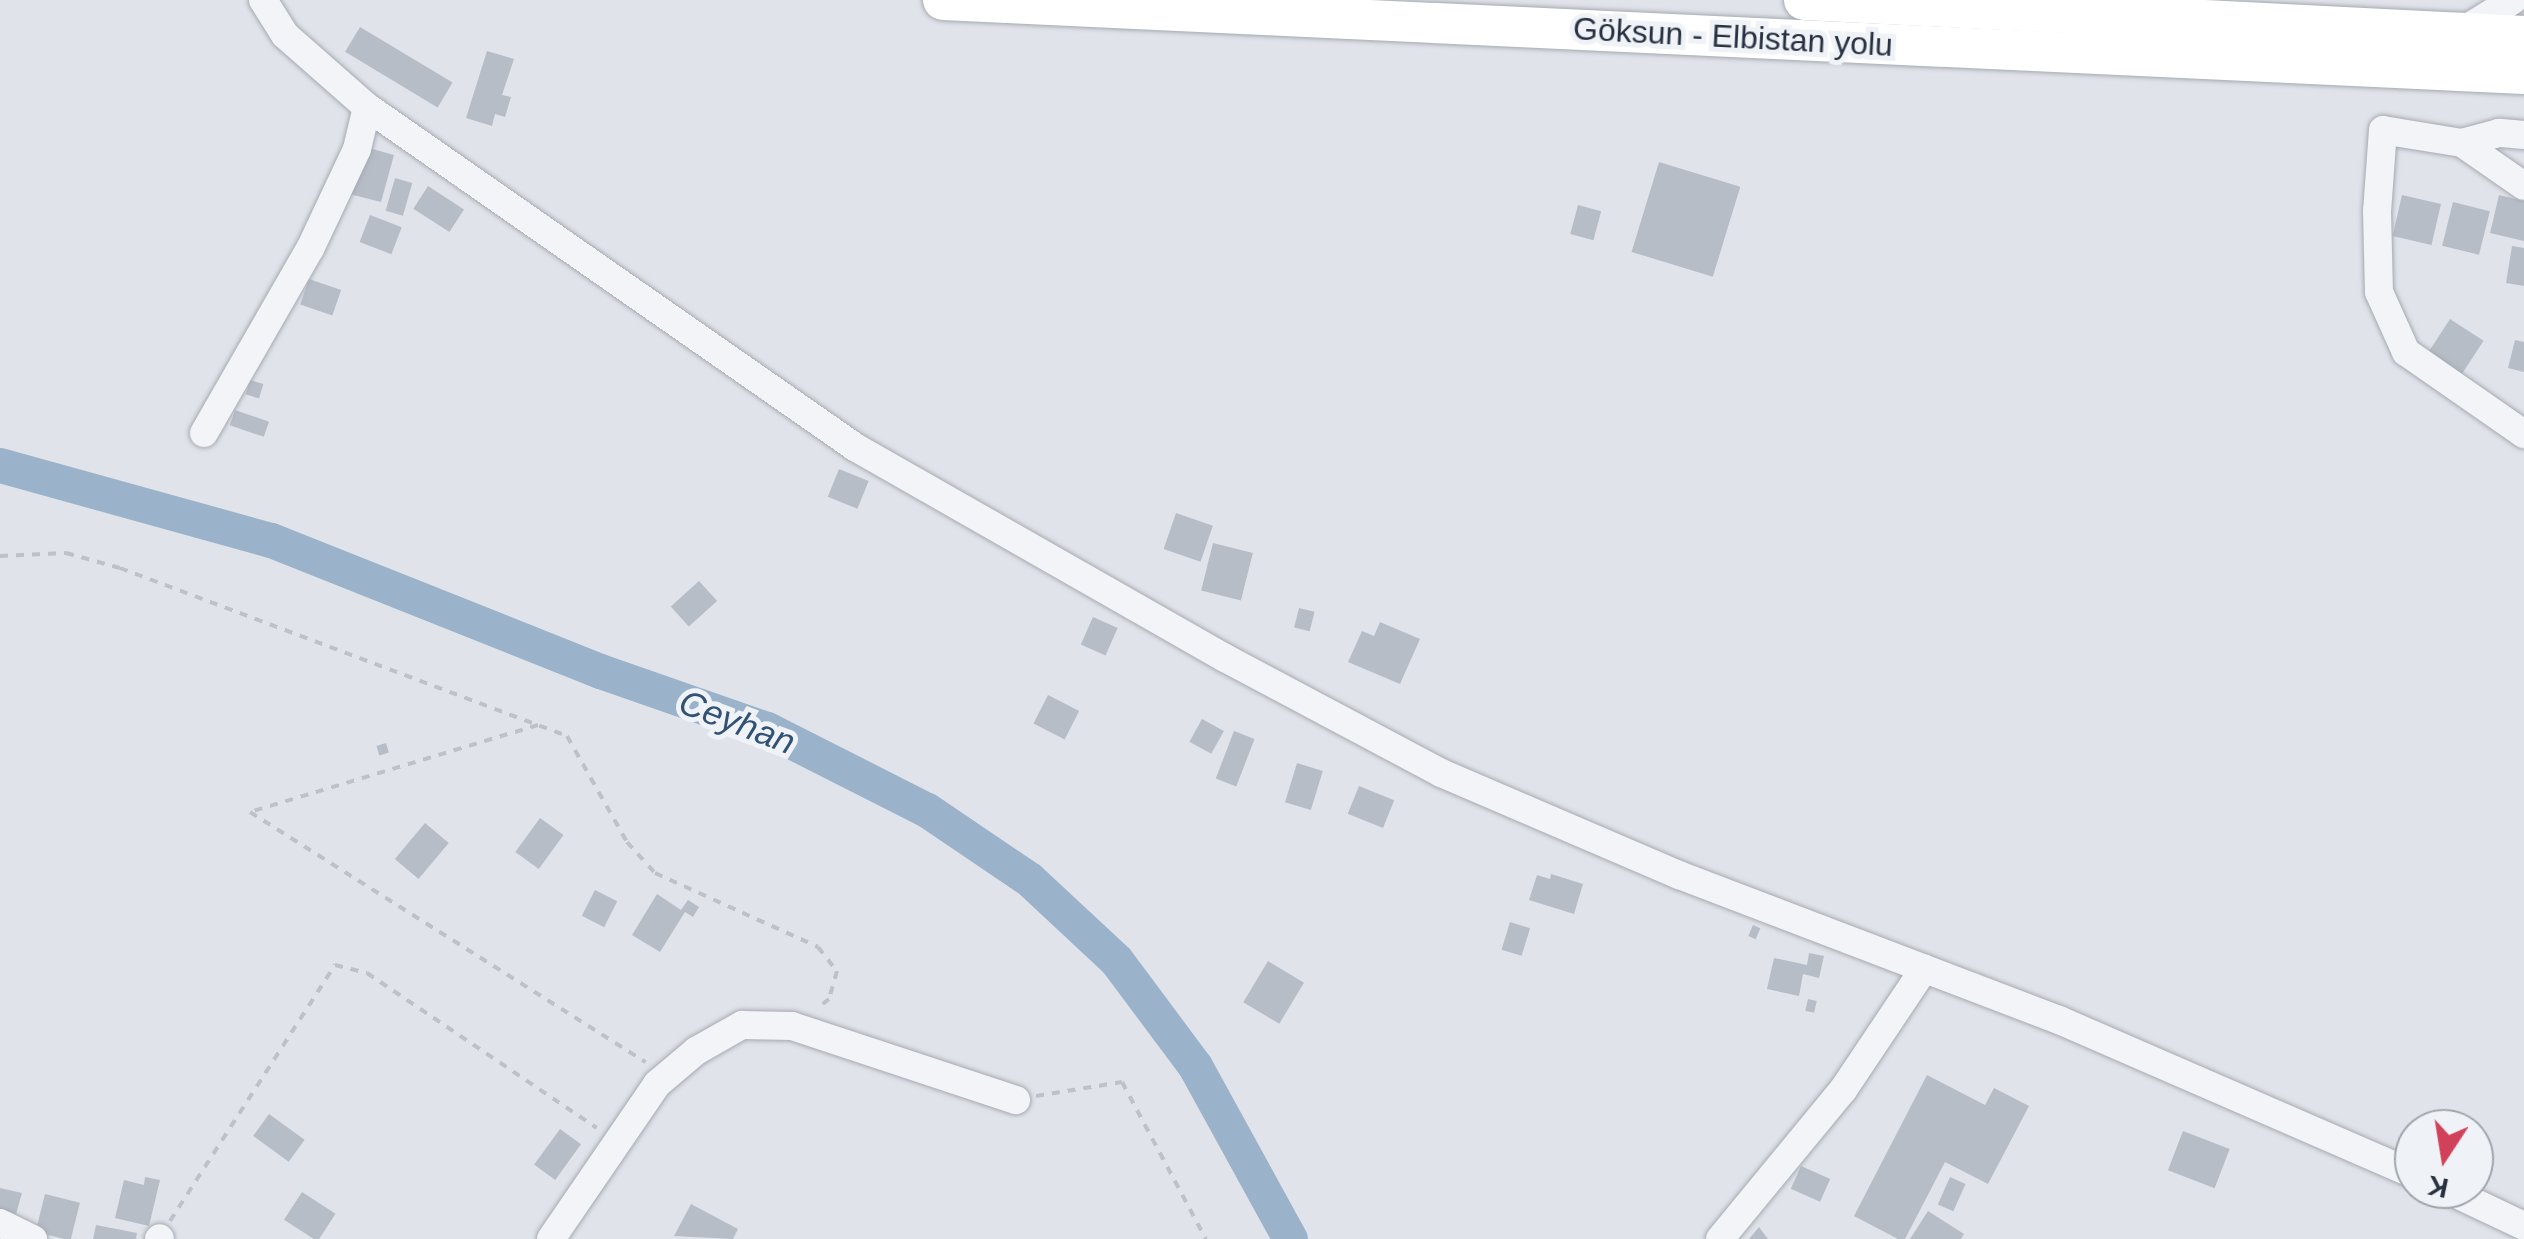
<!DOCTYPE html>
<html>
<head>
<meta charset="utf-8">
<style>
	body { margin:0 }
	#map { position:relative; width:2524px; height:1239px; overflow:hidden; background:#e0e3e9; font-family:Arial,sans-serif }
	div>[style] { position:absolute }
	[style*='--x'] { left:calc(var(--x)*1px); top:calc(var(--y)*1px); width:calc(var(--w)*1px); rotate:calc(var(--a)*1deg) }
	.river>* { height:35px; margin:-17.5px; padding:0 17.5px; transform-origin:17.5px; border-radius:17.5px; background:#9ab2ca }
	.building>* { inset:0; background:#b7bdc6; transform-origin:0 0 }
	.path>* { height:4px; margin-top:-2px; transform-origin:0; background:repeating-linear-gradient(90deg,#bdc1c8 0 8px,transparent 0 16px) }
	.roads { filter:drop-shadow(0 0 2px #a5aab3) drop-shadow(0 0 2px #a5aab3) }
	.minor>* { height:28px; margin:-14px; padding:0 14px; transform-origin:14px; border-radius:14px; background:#f2f4f7 }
	.highway>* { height:40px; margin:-20px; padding:0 20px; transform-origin:20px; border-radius:20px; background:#fff }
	span { translate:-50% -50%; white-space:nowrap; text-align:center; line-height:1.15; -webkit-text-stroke:10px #eff2f6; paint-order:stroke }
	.street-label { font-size:32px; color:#283141 }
	.water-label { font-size:35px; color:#315175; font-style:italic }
	.north { position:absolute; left:2394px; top:1109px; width:100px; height:100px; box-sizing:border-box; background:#eff2f6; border:2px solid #9fa5ae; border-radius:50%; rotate:192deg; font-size:28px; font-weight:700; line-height:40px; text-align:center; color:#283141 }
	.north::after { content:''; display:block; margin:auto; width:35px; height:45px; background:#d1425a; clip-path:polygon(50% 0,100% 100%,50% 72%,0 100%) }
</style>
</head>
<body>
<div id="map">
	<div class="river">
		<i style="--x:0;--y:465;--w:281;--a:15.5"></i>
		<i style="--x:271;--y:540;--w:354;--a:21.7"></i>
		<i style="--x:600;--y:671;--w:177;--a:19.2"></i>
		<i style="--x:767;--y:729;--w:179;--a:26.9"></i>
		<i style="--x:927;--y:810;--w:123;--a:34.1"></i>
		<i style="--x:1029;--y:879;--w:119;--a:43"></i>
		<i style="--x:1116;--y:960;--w:132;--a:53.3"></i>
		<i style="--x:1195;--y:1066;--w:197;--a:61.2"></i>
	</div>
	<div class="building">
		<i style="left:360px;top:27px;width:108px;height:29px;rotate:31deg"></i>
		<i style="clip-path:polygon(487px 51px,514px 59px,502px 95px,511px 97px,505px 117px,495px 114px,492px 126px,466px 118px)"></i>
		<i style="clip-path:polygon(369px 148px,394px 155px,381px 202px,349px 194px)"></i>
		<i style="left:1659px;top:162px;width:85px;height:94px;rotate:17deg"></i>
		<i style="left:395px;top:178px;width:18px;height:34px;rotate:16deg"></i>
		<i style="left:428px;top:186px;width:43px;height:27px;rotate:33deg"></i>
		<i style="left:2402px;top:195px;width:40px;height:42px;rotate:13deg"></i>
		<i style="clip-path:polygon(2499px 195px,2524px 201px,2524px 241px,2490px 233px)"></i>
		<i style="left:2453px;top:202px;width:38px;height:45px;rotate:14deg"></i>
		<i style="left:1578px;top:205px;width:24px;height:30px;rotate:15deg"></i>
		<i style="left:370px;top:215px;width:34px;height:29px;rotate:21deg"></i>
		<i style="clip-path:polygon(2512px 246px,2524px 248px,2524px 286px,2506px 283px)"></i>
		<i style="left:309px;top:279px;width:34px;height:27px;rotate:19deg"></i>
		<i style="left:2450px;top:319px;width:40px;height:40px;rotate:33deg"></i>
		<i style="clip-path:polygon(2515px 340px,2524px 342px,2524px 372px,2508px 368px)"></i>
		<i style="left:250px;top:380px;width:14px;height:15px;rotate:17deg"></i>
		<i style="left:235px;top:410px;width:36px;height:16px;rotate:19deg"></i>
		<i style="left:839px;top:469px;width:32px;height:30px;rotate:22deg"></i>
		<i style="left:1176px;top:513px;width:39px;height:38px;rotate:19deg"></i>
		<i style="left:1213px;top:543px;width:41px;height:49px;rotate:14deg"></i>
		<i style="left:699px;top:581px;width:27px;height:38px;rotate:48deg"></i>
		<i style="left:1299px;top:608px;width:16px;height:20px;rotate:14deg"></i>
		<i style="left:1093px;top:617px;width:27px;height:30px;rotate:24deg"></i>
		<i style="clip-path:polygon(1380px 622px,1420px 639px,1400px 684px,1348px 662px,1362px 631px,1374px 636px)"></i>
		<i style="left:1048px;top:695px;width:35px;height:32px;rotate:27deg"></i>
		<i style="left:1202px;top:719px;width:25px;height:26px;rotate:29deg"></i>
		<i style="left:1234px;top:731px;width:22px;height:51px;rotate:21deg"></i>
		<i style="left:386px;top:743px;width:10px;height:10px;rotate:73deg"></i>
		<i style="left:1297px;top:763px;width:27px;height:41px;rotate:17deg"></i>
		<i style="left:1359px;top:786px;width:38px;height:30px;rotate:22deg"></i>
		<i style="left:540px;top:818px;width:29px;height:42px;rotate:36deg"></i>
		<i style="left:425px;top:823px;width:31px;height:47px;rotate:40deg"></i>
		<i style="clip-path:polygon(1551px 874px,1583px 884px,1574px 914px,1529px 900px,1537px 875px,1550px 879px)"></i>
		<i style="left:595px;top:890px;width:25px;height:29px;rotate:27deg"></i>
		<i style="clip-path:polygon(657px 894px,681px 910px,688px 900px,699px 907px,693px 917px,685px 912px,660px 952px,632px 935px)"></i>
		<i style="left:1510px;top:922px;width:21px;height:29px;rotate:17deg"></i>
		<i style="left:1753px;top:925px;width:8px;height:12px;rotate:23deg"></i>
		<i style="clip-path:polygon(1809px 953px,1824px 956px,1819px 978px,1803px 974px,1799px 996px,1767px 989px,1774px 958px,1807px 965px)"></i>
		<i style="left:1268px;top:961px;width:42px;height:48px;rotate:31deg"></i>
		<i style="left:1808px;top:999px;width:9px;height:12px;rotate:13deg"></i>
		<i style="clip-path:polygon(1927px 1075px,1985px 1105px,1994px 1088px,2029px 1106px,1988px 1184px,1945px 1162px,1905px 1239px,1898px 1239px,1854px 1216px)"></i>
		<i style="left:269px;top:1114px;width:44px;height:27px;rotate:36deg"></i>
		<i style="left:560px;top:1129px;width:26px;height:44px;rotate:36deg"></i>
		<i style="left:2183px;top:1131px;width:50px;height:42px;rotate:21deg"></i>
		<i style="left:1801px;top:1166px;width:32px;height:25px;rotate:24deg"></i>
		<i style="clip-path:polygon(145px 1177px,160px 1180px,149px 1226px,115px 1218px,124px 1180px,144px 1185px)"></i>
		<i style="left:1950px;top:1177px;width:17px;height:30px;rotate:24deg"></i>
		<i style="clip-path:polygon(0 1188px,22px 1193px,16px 1214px,0 1210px)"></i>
		<i style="left:302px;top:1192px;width:40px;height:33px;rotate:33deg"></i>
		<i style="left:45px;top:1194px;width:36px;height:39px;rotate:14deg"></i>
		<i style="clip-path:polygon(691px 1204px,738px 1229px,733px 1239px,674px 1236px)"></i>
		<i style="clip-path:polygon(1928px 1211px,1964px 1234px,1961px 1239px,1910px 1239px)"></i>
		<i style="clip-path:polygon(96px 1225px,137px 1233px,136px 1239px,93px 1239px)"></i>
		<i style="clip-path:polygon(1759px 1227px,1768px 1239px,1749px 1239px)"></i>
	</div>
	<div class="path">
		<i style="--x:0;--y:556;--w:66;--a:-2.6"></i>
		<i style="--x:66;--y:553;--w:56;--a:15.5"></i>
		<i style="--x:120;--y:568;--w:478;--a:20.6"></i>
		<i style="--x:567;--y:736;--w:122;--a:60.5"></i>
		<i style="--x:627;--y:842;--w:42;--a:47.9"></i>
		<i style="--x:655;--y:873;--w:179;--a:24.4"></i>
		<i style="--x:818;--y:947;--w:31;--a:52"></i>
		<i style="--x:837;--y:971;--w:29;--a:106"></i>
		<i style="--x:829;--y:999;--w:16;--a:142"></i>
		<i style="--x:538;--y:725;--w:301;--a:163.2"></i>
		<i style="--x:250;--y:812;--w:468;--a:32.3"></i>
		<i style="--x:1036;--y:1096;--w:87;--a:-9.2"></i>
		<i style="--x:1122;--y:1082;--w:178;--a:61.9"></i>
		<i style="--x:170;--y:1221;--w:305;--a:-57.2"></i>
		<i style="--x:335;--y:965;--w:33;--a:14"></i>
		<i style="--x:367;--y:973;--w:277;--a:34"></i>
	</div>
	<div class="roads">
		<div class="minor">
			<i style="--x:263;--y:0;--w:41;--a:57.8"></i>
			<i style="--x:285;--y:35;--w:109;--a:41.3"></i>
			<i style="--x:367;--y:107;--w:595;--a:34.87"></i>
			<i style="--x:855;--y:447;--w:426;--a:29.7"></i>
			<i style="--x:1225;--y:658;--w:245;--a:28"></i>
			<i style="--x:1441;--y:773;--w:259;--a:23.2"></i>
			<i style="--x:1679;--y:875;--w:407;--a:20.9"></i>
			<i style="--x:2059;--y:1020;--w:387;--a:23.5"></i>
			<i style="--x:2461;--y:32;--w:61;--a:-31.6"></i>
			<i style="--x:2524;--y:135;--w:25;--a:-175"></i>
			<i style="--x:2499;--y:133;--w:38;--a:165"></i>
			<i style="--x:2462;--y:143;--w:80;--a:-170.7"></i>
			<i style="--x:2383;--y:130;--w:81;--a:94.2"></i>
			<i style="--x:2377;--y:211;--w:81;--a:88.6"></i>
			<i style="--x:2379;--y:292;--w:66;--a:65.8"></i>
			<i style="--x:2406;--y:352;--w:144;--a:34.8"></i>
			<i style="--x:2462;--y:143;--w:75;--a:34.7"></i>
			<i style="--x:204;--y:433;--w:212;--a:-60.1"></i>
			<i style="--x:310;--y:249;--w:110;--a:-64.8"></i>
			<i style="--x:357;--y:149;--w:43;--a:-76.6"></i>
			<i style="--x:2446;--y:1189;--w:86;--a:25.4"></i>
			<i style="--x:0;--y:1223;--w:37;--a:26"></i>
			<i style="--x:159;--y:1239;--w:1;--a:-45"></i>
			<i style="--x:551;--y:1239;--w:188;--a:-55.6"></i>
			<i style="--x:657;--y:1084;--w:51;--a:-40.2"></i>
			<i style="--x:696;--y:1051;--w:53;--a:-29.5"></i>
			<i style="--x:742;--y:1025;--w:50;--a:1.1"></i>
			<i style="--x:792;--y:1026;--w:236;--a:18.3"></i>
			<i style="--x:1720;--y:1239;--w:193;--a:-50.5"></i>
			<i style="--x:1843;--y:1090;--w:146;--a:-56.2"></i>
		</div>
		<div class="highway">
			<i style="--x:943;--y:0;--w:1583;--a:2.68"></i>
			<i style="--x:1804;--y:0;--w:721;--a:2.86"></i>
		</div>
	</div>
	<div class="street-label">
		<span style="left:1733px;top:37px;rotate:3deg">Göksun - Elbistan yolu</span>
	</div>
	<div class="water-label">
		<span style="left:737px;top:722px;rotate:21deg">Ceyhan</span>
	</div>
	<div class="north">K</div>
</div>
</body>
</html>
